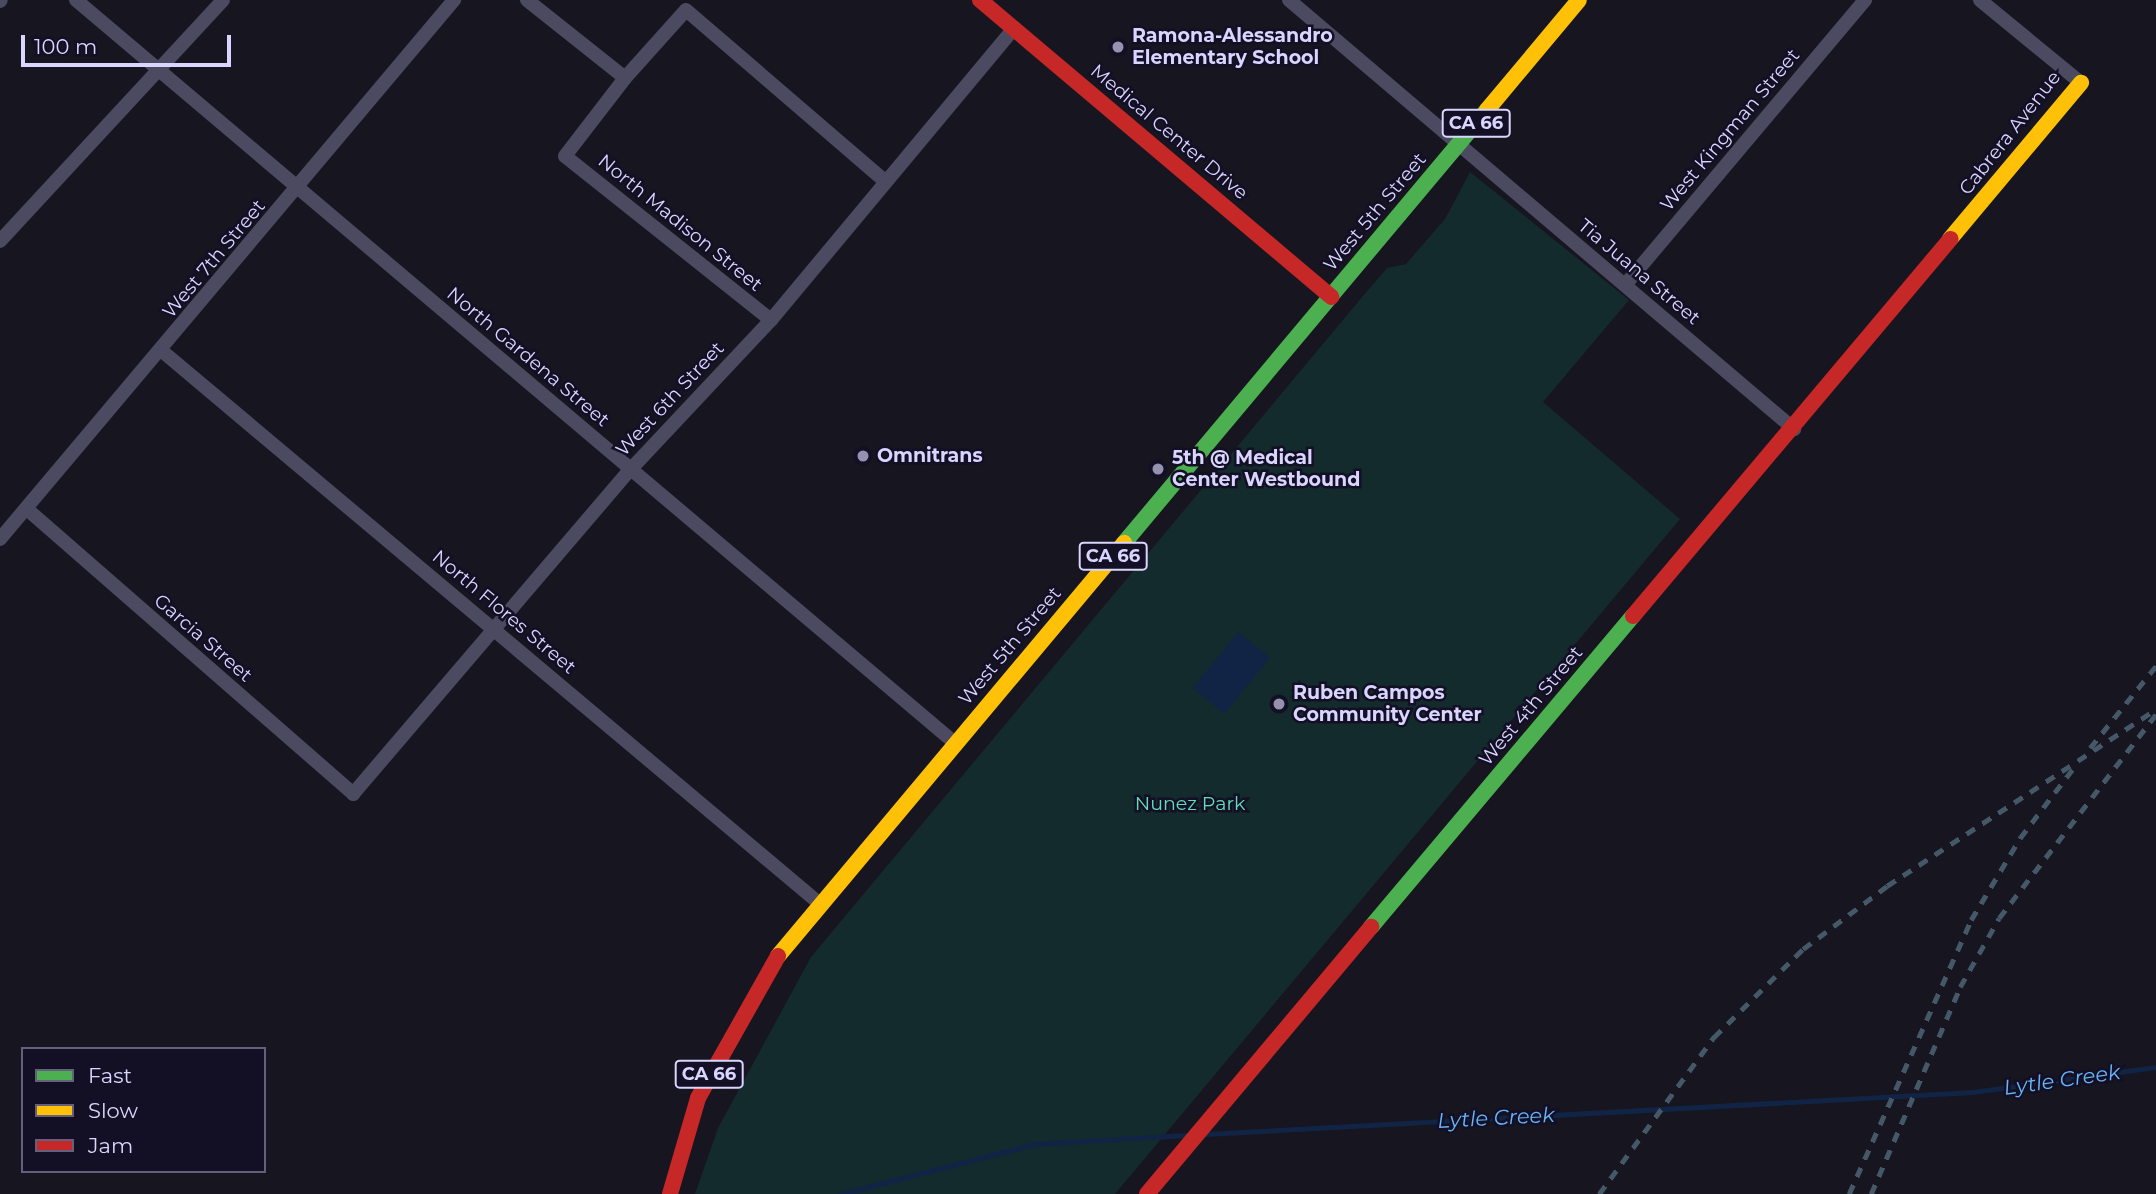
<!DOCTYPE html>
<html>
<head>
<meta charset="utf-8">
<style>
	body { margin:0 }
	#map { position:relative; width:2156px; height:1194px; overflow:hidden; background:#161520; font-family:Montserrat,sans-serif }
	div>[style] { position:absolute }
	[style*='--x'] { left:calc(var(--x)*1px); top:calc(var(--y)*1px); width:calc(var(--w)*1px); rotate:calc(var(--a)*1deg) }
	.green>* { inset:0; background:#132b2c }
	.water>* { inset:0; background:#112445; transform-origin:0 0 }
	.stream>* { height:4.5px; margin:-2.25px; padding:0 2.25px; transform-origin:2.25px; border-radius:2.25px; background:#112445 }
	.street>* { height:14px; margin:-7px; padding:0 7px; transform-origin:7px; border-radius:7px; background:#4b4a60 }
	.fast>* { height:16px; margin:-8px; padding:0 8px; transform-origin:8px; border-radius:8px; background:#4caf50 }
	.slow>* { height:16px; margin:-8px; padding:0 8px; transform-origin:8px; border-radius:8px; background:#ffc107 }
	.jam>* { height:16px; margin:-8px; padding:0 8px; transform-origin:8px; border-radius:8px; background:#c62828 }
	.rail>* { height:4.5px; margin-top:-2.25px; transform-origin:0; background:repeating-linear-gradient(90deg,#445868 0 10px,transparent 0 19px) }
	.dots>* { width:19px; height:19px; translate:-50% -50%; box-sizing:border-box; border:4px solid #131025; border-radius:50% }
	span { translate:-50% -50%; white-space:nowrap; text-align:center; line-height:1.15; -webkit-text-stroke:5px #131025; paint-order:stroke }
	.shield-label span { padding:2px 5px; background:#131025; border:2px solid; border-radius:5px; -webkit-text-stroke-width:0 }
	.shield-label { font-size:18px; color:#dad5fe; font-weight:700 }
	.poi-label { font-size:19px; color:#dad5fe; font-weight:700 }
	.left { translate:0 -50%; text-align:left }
	.street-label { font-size:19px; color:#dad5fe }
	.park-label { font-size:19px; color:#63dcbe }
	.water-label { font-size:21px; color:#67b5fa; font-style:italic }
	.legend { position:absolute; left:21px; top:1047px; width:245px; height:126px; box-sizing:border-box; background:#131025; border:2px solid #635f7c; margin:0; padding:9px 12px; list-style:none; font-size:21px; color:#dad5fe }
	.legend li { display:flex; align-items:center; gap:14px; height:35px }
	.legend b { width:35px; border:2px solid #635f7c }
	.scale { position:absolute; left:21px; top:35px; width:210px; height:32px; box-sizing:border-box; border:4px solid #dad5fe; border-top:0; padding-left:9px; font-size:21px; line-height:24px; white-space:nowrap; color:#dad5fe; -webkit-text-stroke:5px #131025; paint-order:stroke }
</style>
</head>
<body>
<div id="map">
	<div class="green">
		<i style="clip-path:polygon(1470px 172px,1629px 300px,1543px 402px,1680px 519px,1115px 1194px,695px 1194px,718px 1128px,811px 957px,1363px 296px,1387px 268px,1406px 264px,1445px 219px)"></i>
	</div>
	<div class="water">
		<i style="left:1238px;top:632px;width:41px;height:72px;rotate:39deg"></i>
	</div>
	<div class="stream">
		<i style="--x:1206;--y:1134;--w:768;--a:-3.13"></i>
		<i style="--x:1973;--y:1092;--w:185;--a:-7.8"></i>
		<i style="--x:841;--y:1194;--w:199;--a:-14.5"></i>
		<i style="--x:1034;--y:1144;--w:153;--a:-3.4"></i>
	</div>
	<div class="street">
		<i style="--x:76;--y:0;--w:1152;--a:40.21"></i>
		<i style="--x:527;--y:0;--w:125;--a:38.5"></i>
		<i style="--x:1289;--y:0;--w:663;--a:40.35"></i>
		<i style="--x:1980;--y:0;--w:131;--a:39.4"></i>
		<i style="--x:0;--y:1;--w:1;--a:-45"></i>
		<i style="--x:0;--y:241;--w:328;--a:-47.2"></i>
		<i style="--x:1625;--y:285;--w:373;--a:-49.9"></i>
		<i style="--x:771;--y:320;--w:263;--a:-141.5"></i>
		<i style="--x:565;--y:156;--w:98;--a:-52.4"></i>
		<i style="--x:625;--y:78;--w:91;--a:-48.1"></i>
		<i style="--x:686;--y:10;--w:262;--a:40.7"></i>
		<i style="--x:162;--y:351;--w:860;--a:40.04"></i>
		<i style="--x:28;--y:510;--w:432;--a:41.1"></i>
		<i style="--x:353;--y:794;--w:428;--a:-49.5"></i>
		<i style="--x:631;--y:469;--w:204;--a:-46.8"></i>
		<i style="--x:771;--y:320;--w:380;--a:-50.2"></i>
		<i style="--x:0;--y:539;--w:705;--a:-49.89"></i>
	</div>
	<div class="fast">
		<i style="--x:1124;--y:543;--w:565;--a:-50.03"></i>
		<i style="--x:1371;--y:927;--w:407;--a:-49.9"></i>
	</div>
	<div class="slow">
		<i style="--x:1487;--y:110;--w:143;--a:-50.1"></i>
		<i style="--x:1950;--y:239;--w:204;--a:-50"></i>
		<i style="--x:778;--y:956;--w:539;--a:-50.04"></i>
	</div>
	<div class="jam">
		<i style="--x:980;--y:0;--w:460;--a:40.2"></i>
		<i style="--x:1633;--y:616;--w:493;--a:-49.9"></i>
		<i style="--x:670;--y:1194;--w:100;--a:-73.7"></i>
		<i style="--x:698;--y:1098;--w:163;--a:-60.6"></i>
		<i style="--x:1147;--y:1194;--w:349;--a:-50"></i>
	</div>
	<div class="rail">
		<i style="--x:2090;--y:748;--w:105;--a:-51.2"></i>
		<i style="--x:1599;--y:1194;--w:195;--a:-53.8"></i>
		<i style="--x:1714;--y:1037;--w:125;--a:-44.7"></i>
		<i style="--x:1803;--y:949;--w:105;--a:-36.9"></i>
		<i style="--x:1887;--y:886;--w:322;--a:-33.3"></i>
		<i style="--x:1849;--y:1194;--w:300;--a:-66"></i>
		<i style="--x:1971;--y:920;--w:96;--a:-59.1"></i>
		<i style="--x:2020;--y:838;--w:86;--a:-52.6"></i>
		<i style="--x:1871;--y:1194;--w:225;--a:-66.7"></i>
		<i style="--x:1960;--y:987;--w:79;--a:-60.5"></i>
		<i style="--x:1999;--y:918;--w:257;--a:-52.4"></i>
	</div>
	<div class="dots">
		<i style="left:1118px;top:47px;background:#9592b0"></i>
		<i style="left:863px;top:456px;background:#9592b0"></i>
		<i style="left:1158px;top:469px;background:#9592b0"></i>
		<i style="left:1279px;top:704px;background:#9592b0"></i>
	</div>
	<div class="shield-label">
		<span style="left:1476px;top:123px">CA 66</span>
		<span style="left:1113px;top:556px">CA 66</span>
		<span style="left:709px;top:1074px">CA 66</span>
	</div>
	<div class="poi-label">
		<span class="left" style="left:1132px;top:47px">Ramona-Alessandro<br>Elementary School</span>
		<span class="left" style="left:877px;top:456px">Omnitrans</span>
		<span class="left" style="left:1172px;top:469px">5th @ Medical<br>Center Westbound</span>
		<span class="left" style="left:1293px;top:704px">Ruben Campos<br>Community Center</span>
	</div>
	<div class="street-label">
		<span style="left:1730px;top:130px;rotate:-50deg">West Kingman Street</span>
		<span style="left:1169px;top:132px;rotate:40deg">Medical Center Drive</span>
		<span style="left:2010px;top:133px;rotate:-52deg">Cabrera Avenue</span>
		<span style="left:1375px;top:212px;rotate:-50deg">West 5th Street</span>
		<span style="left:680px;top:223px;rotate:39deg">North Madison Street</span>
		<span style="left:214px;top:259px;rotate:-50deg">West 7th Street</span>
		<span style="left:1639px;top:272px;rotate:40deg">Tia Juana Street</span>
		<span style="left:528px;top:357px;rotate:40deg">North Gardena Street</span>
		<span style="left:670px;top:399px;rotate:-47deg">West 6th Street</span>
		<span style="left:504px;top:612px;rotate:40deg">North Flores Street</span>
		<span style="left:203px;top:638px;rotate:41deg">Garcia Street</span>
		<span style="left:1010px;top:646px;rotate:-50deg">West 5th Street</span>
		<span style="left:1531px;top:706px;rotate:-50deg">West 4th Street</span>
	</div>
	<div class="park-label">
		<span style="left:1190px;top:804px">Nunez Park</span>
	</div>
	<div class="water-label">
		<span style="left:2062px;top:1080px;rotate:-8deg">Lytle Creek</span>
		<span style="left:1496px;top:1118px;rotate:-3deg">Lytle Creek</span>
	</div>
	<ul class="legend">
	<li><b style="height:9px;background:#4caf50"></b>Fast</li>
	<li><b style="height:9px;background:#ffc107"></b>Slow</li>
	<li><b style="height:9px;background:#c62828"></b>Jam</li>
	</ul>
	<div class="scale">100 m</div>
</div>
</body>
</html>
